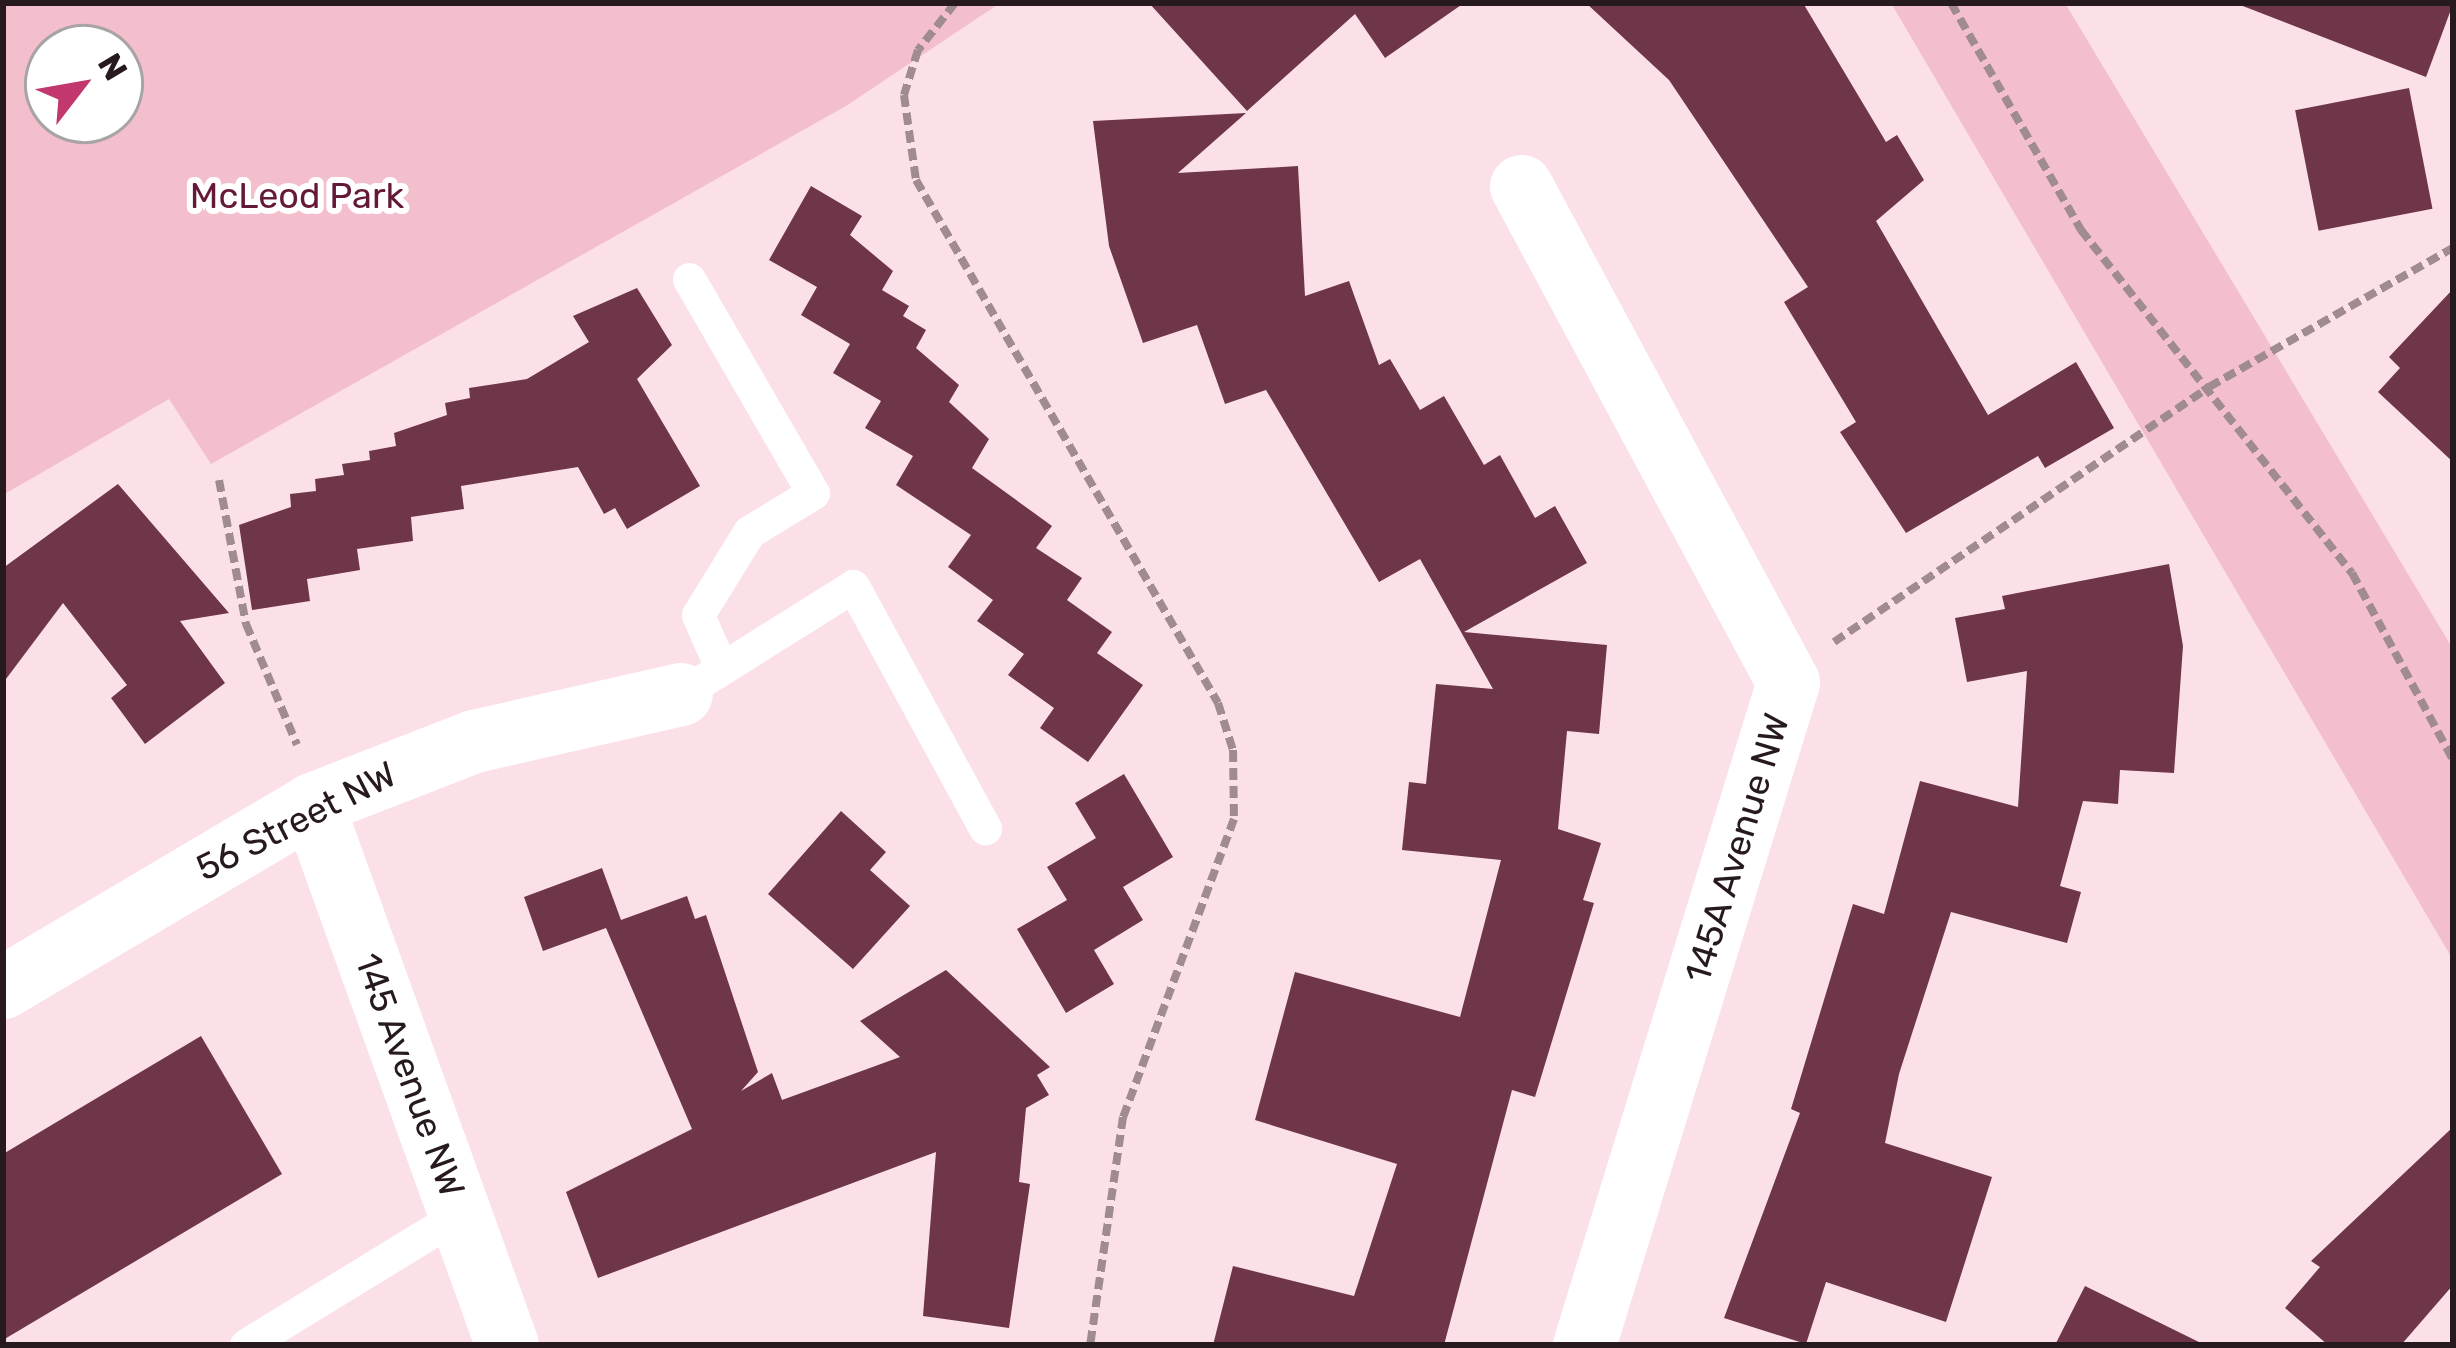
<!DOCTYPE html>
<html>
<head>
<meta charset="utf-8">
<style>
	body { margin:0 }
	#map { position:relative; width:2456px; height:1348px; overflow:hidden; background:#fce0e7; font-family:Rubik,sans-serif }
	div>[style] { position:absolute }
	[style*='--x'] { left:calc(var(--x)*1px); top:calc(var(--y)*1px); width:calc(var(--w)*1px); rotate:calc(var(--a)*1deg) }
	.green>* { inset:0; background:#f3bfcd }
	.building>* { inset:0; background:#6e3648; transform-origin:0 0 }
	.path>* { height:8px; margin-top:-4px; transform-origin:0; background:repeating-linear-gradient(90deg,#a08b91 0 12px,transparent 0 18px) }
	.service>* { height:33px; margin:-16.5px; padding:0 16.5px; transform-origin:16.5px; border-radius:16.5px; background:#fff }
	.minor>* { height:63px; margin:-31.5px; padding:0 31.5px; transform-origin:31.5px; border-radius:31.5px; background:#fff }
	span { translate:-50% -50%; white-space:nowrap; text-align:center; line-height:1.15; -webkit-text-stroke:12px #fff; paint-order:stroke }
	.park-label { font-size:36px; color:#651938 }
	.street-label { font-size:36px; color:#261a1e }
	.frame { position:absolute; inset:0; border:6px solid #261a1e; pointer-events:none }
	.north { position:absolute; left:24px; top:24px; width:120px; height:120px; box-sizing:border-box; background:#fff; border:3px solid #a8a3a5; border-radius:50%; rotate:59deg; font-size:33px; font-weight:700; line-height:48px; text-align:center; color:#261a1e }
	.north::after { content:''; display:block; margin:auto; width:42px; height:54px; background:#c1376e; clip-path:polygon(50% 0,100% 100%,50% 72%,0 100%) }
</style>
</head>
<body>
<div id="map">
	<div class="green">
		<i style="clip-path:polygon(evenodd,3px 3px,1000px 3px,846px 106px,211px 464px,169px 399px,3px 495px,3px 3px,48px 48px,120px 48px,120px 120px,48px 120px,48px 48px)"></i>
		<i style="clip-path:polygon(1891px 3px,2065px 3px,2453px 649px,2453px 960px)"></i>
	</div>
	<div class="building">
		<i style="clip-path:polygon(1149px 3px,1464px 3px,1385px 58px,1355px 14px,1247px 111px)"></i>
		<i style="clip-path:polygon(1586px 3px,1803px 3px,1886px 142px,1897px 135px,1924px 180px,1876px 221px,1988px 415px,2076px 362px,2114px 428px,2045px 468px,2038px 456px,1906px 533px,1840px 432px,1856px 422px,1784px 302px,1808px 287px,1669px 80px)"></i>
		<i style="clip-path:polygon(2235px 3px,2453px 3px,2453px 4px,2426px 77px)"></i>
		<i style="left:2409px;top:88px;width:123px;height:116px;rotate:79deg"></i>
		<i style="clip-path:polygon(1246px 113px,1178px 173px,1298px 166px,1305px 296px,1349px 281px,1379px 365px,1390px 359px,1420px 410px,1444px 396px,1484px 465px,1500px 455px,1535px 518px,1555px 506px,1587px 563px,1464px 632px,1607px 645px,1599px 734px,1567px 731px,1558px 829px,1601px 843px,1583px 900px,1594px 903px,1535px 1097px,1512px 1090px,1444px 1345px,1213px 1345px,1233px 1266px,1354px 1296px,1397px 1164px,1255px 1120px,1295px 972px,1460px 1017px,1501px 860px,1402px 850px,1409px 782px,1426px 784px,1436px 684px,1493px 689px,1420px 559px,1379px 582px,1266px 390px,1225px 404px,1197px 325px,1143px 343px,1109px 246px,1093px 121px)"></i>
		<i style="clip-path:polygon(811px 186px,862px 216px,850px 235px,893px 271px,882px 290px,909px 306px,903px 316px,926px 330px,916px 348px,959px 385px,949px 402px,989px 439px,972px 468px,1052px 526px,1036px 548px,1082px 578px,1067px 600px,1112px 632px,1097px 653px,1143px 685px,1088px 762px,1040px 728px,1054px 708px,1008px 675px,1024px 654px,977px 621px,993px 600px,948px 567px,971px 535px,896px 485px,913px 456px,865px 428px,881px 401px,833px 373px,850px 344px,801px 315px,817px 287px,769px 260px)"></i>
		<i style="clip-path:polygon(637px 288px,672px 345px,637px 379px,700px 486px,627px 529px,615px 508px,604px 514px,578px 467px,461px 486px,464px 509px,411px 517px,413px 541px,357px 549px,360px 570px,307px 579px,310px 601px,252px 610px,239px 525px,291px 507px,290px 494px,316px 491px,315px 479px,344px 475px,342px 464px,370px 460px,369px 451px,396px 446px,394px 433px,447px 415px,445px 403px,470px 398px,469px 388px,527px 379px,589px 342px,573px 316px)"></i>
		<i style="clip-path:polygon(2453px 289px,2453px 462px,2378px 392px,2400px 368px,2389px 357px)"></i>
		<i style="clip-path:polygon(118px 484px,229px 613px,180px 621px,225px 683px,145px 744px,111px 698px,127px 685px,63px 603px,3px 683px,3px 568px)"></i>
		<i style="clip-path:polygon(2169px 564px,2183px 646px,2174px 773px,2120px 770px,2118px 804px,2083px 801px,2060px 886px,2081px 892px,2067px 943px,1951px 912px,1899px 1074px,1885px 1143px,1992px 1177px,1946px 1322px,1826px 1282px,1806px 1344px,1724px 1318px,1800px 1113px,1791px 1109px,1853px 904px,1884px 914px,1920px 781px,2018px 807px,2027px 671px,1967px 682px,1955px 618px,2005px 609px,2002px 596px)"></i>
		<i style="clip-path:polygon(1124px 774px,1173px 857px,1123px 887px,1143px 920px,1094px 950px,1114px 984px,1066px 1013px,1017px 929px,1067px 900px,1047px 867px,1096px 838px,1075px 803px)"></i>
		<i style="clip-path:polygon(841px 811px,886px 852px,870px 870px,910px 906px,853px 969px,768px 894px)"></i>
		<i style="clip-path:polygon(602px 868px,621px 920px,687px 896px,695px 919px,706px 915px,758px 1072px,741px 1091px,772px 1073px,782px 1100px,900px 1057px,860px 1021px,946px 970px,1050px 1067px,1037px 1075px,1049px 1095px,1026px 1108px,1019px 1182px,1030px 1184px,1009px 1328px,923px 1316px,936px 1152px,598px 1278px,566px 1192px,692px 1129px,606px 928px,543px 951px,524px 897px)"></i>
		<i style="clip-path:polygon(201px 1036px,282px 1174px,3px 1340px,3px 1154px)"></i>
		<i style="clip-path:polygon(2453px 1127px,2453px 1285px,2401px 1345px,2328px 1345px,2285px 1308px,2320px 1267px,2311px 1261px)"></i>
		<i style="clip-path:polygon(2085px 1286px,2205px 1345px,2055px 1345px)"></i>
	</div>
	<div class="path">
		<i style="--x:955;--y:3;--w:60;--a:128.2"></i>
		<i style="--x:918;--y:50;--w:47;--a:107.3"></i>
		<i style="--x:904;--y:95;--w:86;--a:82"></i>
		<i style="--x:916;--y:180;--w:604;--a:60"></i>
		<i style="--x:1218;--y:703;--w:49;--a:72.3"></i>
		<i style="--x:1233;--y:750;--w:69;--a:89.2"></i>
		<i style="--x:1234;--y:819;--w:318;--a:110.4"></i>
		<i style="--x:1123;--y:1117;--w:230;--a:98.2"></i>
		<i style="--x:1951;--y:3;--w:262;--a:60.2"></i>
		<i style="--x:2081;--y:230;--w:437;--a:51.7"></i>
		<i style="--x:2352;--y:573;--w:213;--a:61.6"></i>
		<i style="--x:219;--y:480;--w:147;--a:79.4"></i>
		<i style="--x:246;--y:624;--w:131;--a:67.1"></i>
		<i style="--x:1834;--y:642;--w:453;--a:-34.2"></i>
		<i style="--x:2209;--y:387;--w:281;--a:-29.7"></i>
	</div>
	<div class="service">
		<i style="--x:689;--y:279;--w:247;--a:59.9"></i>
		<i style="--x:813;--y:493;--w:75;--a:148.6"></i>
		<i style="--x:749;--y:532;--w:97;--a:121.6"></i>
		<i style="--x:698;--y:615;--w:52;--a:66.4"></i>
		<i style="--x:681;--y:694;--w:203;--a:-32.1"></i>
		<i style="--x:853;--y:586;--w:276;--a:61.4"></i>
		<i style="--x:246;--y:1345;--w:251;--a:-31.5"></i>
	</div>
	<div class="minor">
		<i style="--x:1521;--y:186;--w:563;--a:61.71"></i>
		<i style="--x:1788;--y:682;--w:694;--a:107.1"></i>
		<i style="--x:312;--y:804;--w:575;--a:70.18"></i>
		<i style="--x:3;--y:987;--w:359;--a:-30.6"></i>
		<i style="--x:312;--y:804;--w:174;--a:-21.3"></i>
		<i style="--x:474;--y:741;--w:212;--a:-12.8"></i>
	</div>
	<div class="park-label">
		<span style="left:297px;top:196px">McLeod Park</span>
	</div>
	<div class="street-label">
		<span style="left:296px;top:821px;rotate:-27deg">56 Street NW</span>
		<span style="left:1737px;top:848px;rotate:-73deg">145A Avenue NW</span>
		<span style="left:410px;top:1075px;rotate:70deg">145 Avenue NW</span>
	</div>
	<div class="frame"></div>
	<div class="north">N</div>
</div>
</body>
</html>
